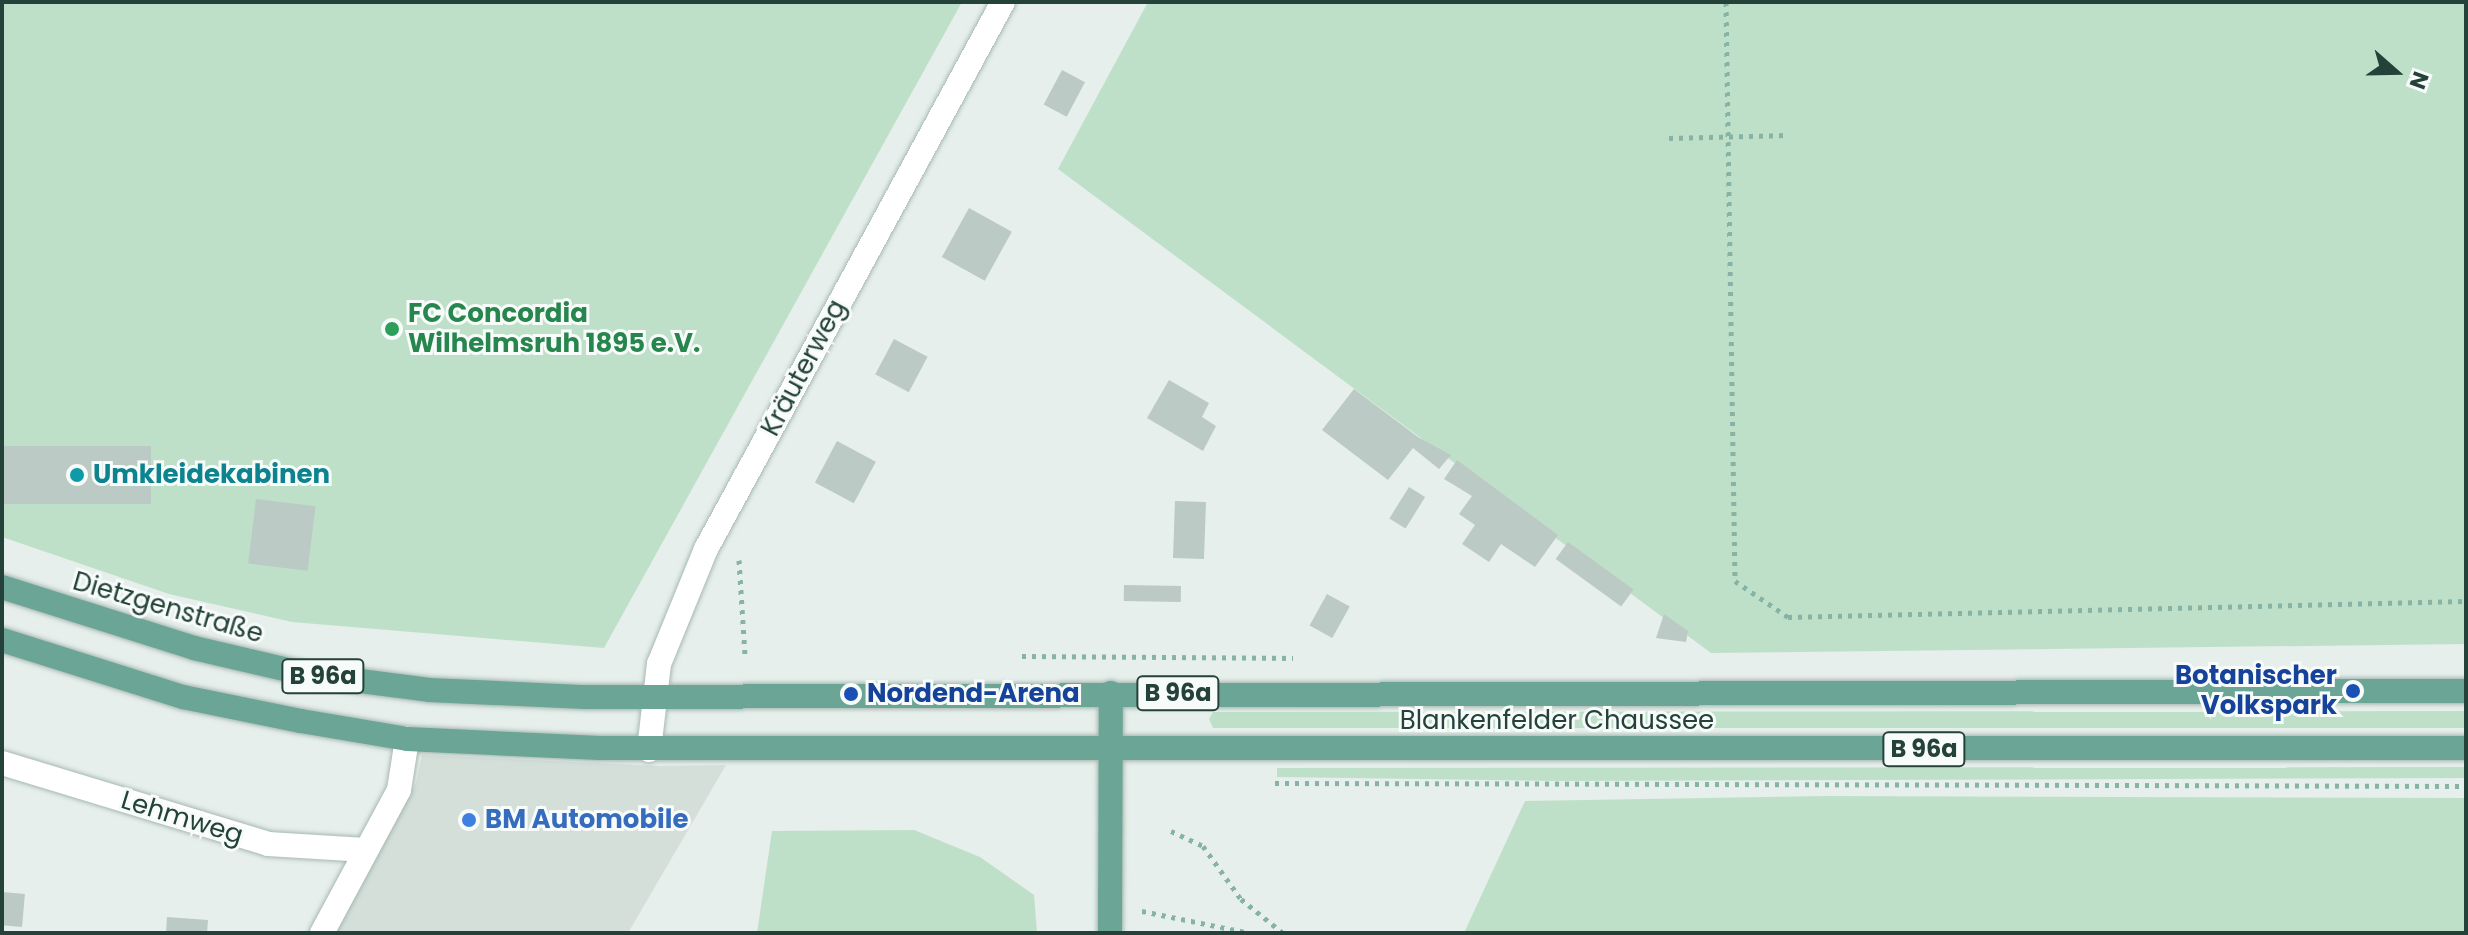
<!DOCTYPE html>
<html>
<head>
<meta charset="utf-8">
<style>
	body { margin:0 }
	#map { position:relative; width:2468px; height:935px; overflow:hidden; background:#e6efeb; font-family:Poppins,sans-serif }
	div>[style] { position:absolute }
	[style*='--x'] { left:calc(var(--x)*1px); top:calc(var(--y)*1px); width:calc(var(--w)*1px); rotate:calc(var(--a)*1deg) }
	.built>* { inset:0; background:#d4dfda }
	.green>* { inset:0; background:#bfe0c8 }
	.building>* { inset:0; background:#bbcac4; transform-origin:0 0 }
	.path>* { height:5px; margin-top:-2.5px; transform-origin:0; background:repeating-linear-gradient(90deg,#86b3a5 0 4px,transparent 0 10px) }
	.roads { filter:drop-shadow(0 0 2px #a8b8b2) drop-shadow(0 0 2px #a8b8b2) }
	.minor>* { height:24px; margin:-12px; padding:0 12px; transform-origin:12px; border-radius:12px; background:#fff }
	.major>* { height:24px; margin:-12px; padding:0 12px; transform-origin:12px; border-radius:12px; background:#6aa596 }
	.dots>* { width:22px; height:22px; translate:-50% -50%; box-sizing:border-box; border:4px solid #f7fbf9; border-radius:50% }
	span { translate:-50% -50%; white-space:nowrap; text-align:center; line-height:1.15; -webkit-text-stroke:6px #f7fbf9; paint-order:stroke }
	.shield-label span { padding:2px 6px; background:#f7fbf9; border:2px solid; border-radius:6px; -webkit-text-stroke-width:0 }
	.shield-label { font-size:24px; color:#24423a; font-weight:700 }
	.leisure-label { font-size:26px; color:#27864d; font-weight:700 }
	.left { translate:0 -50%; text-align:left }
	.street-label { font-size:26px; color:#24423a }
	.culture-label { font-size:26px; color:#0d838f; font-weight:700 }
	.transit-label { font-size:26px; color:#164399; font-weight:700 }
	.right { translate:-100% -50%; text-align:right }
	.shop-label { font-size:26px; color:#366cbe; font-weight:700 }
	.frame { position:absolute; inset:0; border:4px solid #24423a; pointer-events:none }
	.north { position:absolute; left:2356px; top:32px; width:80px; height:80px; -webkit-text-stroke:6px #f7fbf9; paint-order:stroke; rotate:110deg; font-size:22px; font-weight:700; line-height:32px; text-align:center; color:#24423a }
	.north::after { content:''; display:block; margin:auto; width:28px; height:36px; background:#24423a; clip-path:polygon(50% 0,100% 100%,50% 72%,0 100%) }
</style>
</head>
<body>
<div id="map">
	<div class="built">
		<i style="clip-path:polygon(422px 755px,660px 766px,726px 765px,628px 933px,336px 933px,416px 783px)"></i>
	</div>
	<div class="green">
		<i style="clip-path:polygon(2px 2px,962px 2px,604px 648px,292px 622px,169px 594px,2px 537px)"></i>
		<i style="clip-path:polygon(1148px 2px,2466px 2px,2466px 644px,1711px 653px,1058px 169px)"></i>
		<i style="clip-path:polygon(2466px 711px,2466px 728px,1213px 728px,1209px 719px,1213px 712px)"></i>
		<i style="clip-path:polygon(2466px 767px,2466px 778px,1558px 781px,1277px 777px,1277px 768px)"></i>
		<i style="clip-path:polygon(1827px 796px,2466px 798px,2466px 933px,1464px 933px,1525px 801px)"></i>
		<i style="clip-path:polygon(914px 830px,980px 857px,1034px 895px,1037px 933px,757px 933px,772px 831px)"></i>
	</div>
	<div class="building">
		<i style="left:1062px;top:70px;width:26px;height:39px;rotate:28deg"></i>
		<i style="left:969px;top:208px;width:49px;height:56px;rotate:29deg"></i>
		<i style="left:894px;top:339px;width:38px;height:40px;rotate:28deg"></i>
		<i style="clip-path:polygon(1169px 380px,1209px 403px,1202px 417px,1216px 426px,1203px 451px,1147px 418px)"></i>
		<i style="clip-path:polygon(1354px 389px,1418px 437px,1451px 455px,1439px 469px,1413px 448px,1388px 480px,1322px 430px)"></i>
		<i style="left:837px;top:441px;width:44px;height:47px;rotate:28deg"></i>
		<i style="left:2px;top:446px;width:149px;height:58px"></i>
		<i style="clip-path:polygon(1457px 460px,1558px 535px,1535px 567px,1501px 544px,1489px 562px,1462px 544px,1475px 525px,1459px 514px,1472px 496px,1444px 479px)"></i>
		<i style="left:1409px;top:487px;width:19px;height:37px;rotate:32deg"></i>
		<i style="left:256px;top:499px;width:60px;height:65px;rotate:7deg"></i>
		<i style="left:1175px;top:501px;width:31px;height:57px;rotate:2deg"></i>
		<i style="left:1568px;top:542px;width:81px;height:21px;rotate:36deg"></i>
		<i style="left:1124px;top:585px;width:57px;height:16px;rotate:1deg"></i>
		<i style="left:1327px;top:594px;width:26px;height:36px;rotate:29deg"></i>
		<i style="clip-path:polygon(1664px 614px,1688px 631px,1686px 642px,1656px 638px)"></i>
		<i style="left:2px;top:892px;width:23px;height:33px;rotate:5deg"></i>
		<i style="clip-path:polygon(167px 917px,208px 920px,207px 933px,166px 933px)"></i>
	</div>
	<div class="path">
		<i style="--x:1726;--y:2;--w:579;--a:89.11"></i>
		<i style="--x:1735;--y:581;--w:64;--a:34.2"></i>
		<i style="--x:1788;--y:617;--w:678;--a:-1.35"></i>
		<i style="--x:1669;--y:138;--w:119;--a:-1.4"></i>
		<i style="--x:739;--y:560;--w:95;--a:86.4"></i>
		<i style="--x:1022;--y:656;--w:271;--a:0.4"></i>
		<i style="--x:1275;--y:783;--w:1191;--a:0.14"></i>
		<i style="--x:1171;--y:831;--w:35;--a:25"></i>
		<i style="--x:1203;--y:846;--w:65;--a:54.4"></i>
		<i style="--x:1241;--y:899;--w:54;--a:39"></i>
		<i style="--x:1142;--y:911;--w:110;--a:11.5"></i>
	</div>
	<div class="roads">
		<div class="minor">
			<i style="--x:649;--y:750;--w:87;--a:-83.4"></i>
			<i style="--x:659;--y:664;--w:124;--a:-67.8"></i>
			<i style="--x:706;--y:549;--w:622;--a:-61.5"></i>
			<i style="--x:2;--y:763;--w:278;--a:16.9"></i>
			<i style="--x:268;--y:844;--w:98;--a:3.5"></i>
			<i style="--x:322;--y:933;--w:162;--a:-61.7"></i>
			<i style="--x:399;--y:790;--w:52;--a:-81.1"></i>
		</div>
		<div class="major">
			<i style="--x:2;--y:587;--w:201;--a:17.6"></i>
			<i style="--x:194;--y:648;--w:115;--a:13.1"></i>
			<i style="--x:306;--y:674;--w:124;--a:7.4"></i>
			<i style="--x:429;--y:690;--w:157;--a:2.6"></i>
			<i style="--x:586;--y:697;--w:1880;--a:-0.18"></i>
			<i style="--x:2;--y:640;--w:190;--a:17.5"></i>
			<i style="--x:183;--y:697;--w:120;--a:11.5"></i>
			<i style="--x:301;--y:721;--w:108;--a:9.6"></i>
			<i style="--x:407;--y:739;--w:193;--a:2.7"></i>
			<i style="--x:600;--y:748;--w:1866;--a:0"></i>
			<i style="--x:1110;--y:933;--w:240;--a:-89.8"></i>
		</div>
	</div>
	<div class="dots">
		<i style="left:392px;top:329px;background:#2e9e5b"></i>
		<i style="left:77px;top:475px;background:#0f9aa8"></i>
		<i style="left:2353px;top:691px;background:#1a4fb4"></i>
		<i style="left:851px;top:694px;background:#1a4fb4"></i>
		<i style="left:469px;top:820px;background:#3f7fe0"></i>
	</div>
	<div class="shield-label">
		<span style="left:323px;top:676px">B 96a</span>
		<span style="left:1178px;top:693px">B 96a</span>
		<span style="left:1924px;top:749px">B 96a</span>
	</div>
	<div class="leisure-label">
		<span class="left" style="left:408px;top:329px">FC Concordia<br>Wilhelmsruh 1895 e.V.</span>
	</div>
	<div class="street-label">
		<span style="left:804px;top:368px;rotate:-62deg">Kräuterweg</span>
		<span style="left:168px;top:608px;rotate:16deg">Dietzgenstraße</span>
		<span style="left:1557px;top:721px">Blankenfelder Chaussee</span>
		<span style="left:182px;top:818px;rotate:17deg">Lehmweg</span>
	</div>
	<div class="culture-label">
		<span class="left" style="left:93px;top:475px">Umkleidekabinen</span>
	</div>
	<div class="transit-label">
		<span class="right" style="left:2337px;top:691px">Botanischer<br>Volkspark</span>
		<span class="left" style="left:867px;top:694px">Nordend-Arena</span>
	</div>
	<div class="shop-label">
		<span class="left" style="left:485px;top:820px">BM Automobile</span>
	</div>
	<div class="frame"></div>
	<div class="north">N</div>
</div>
</body>
</html>
